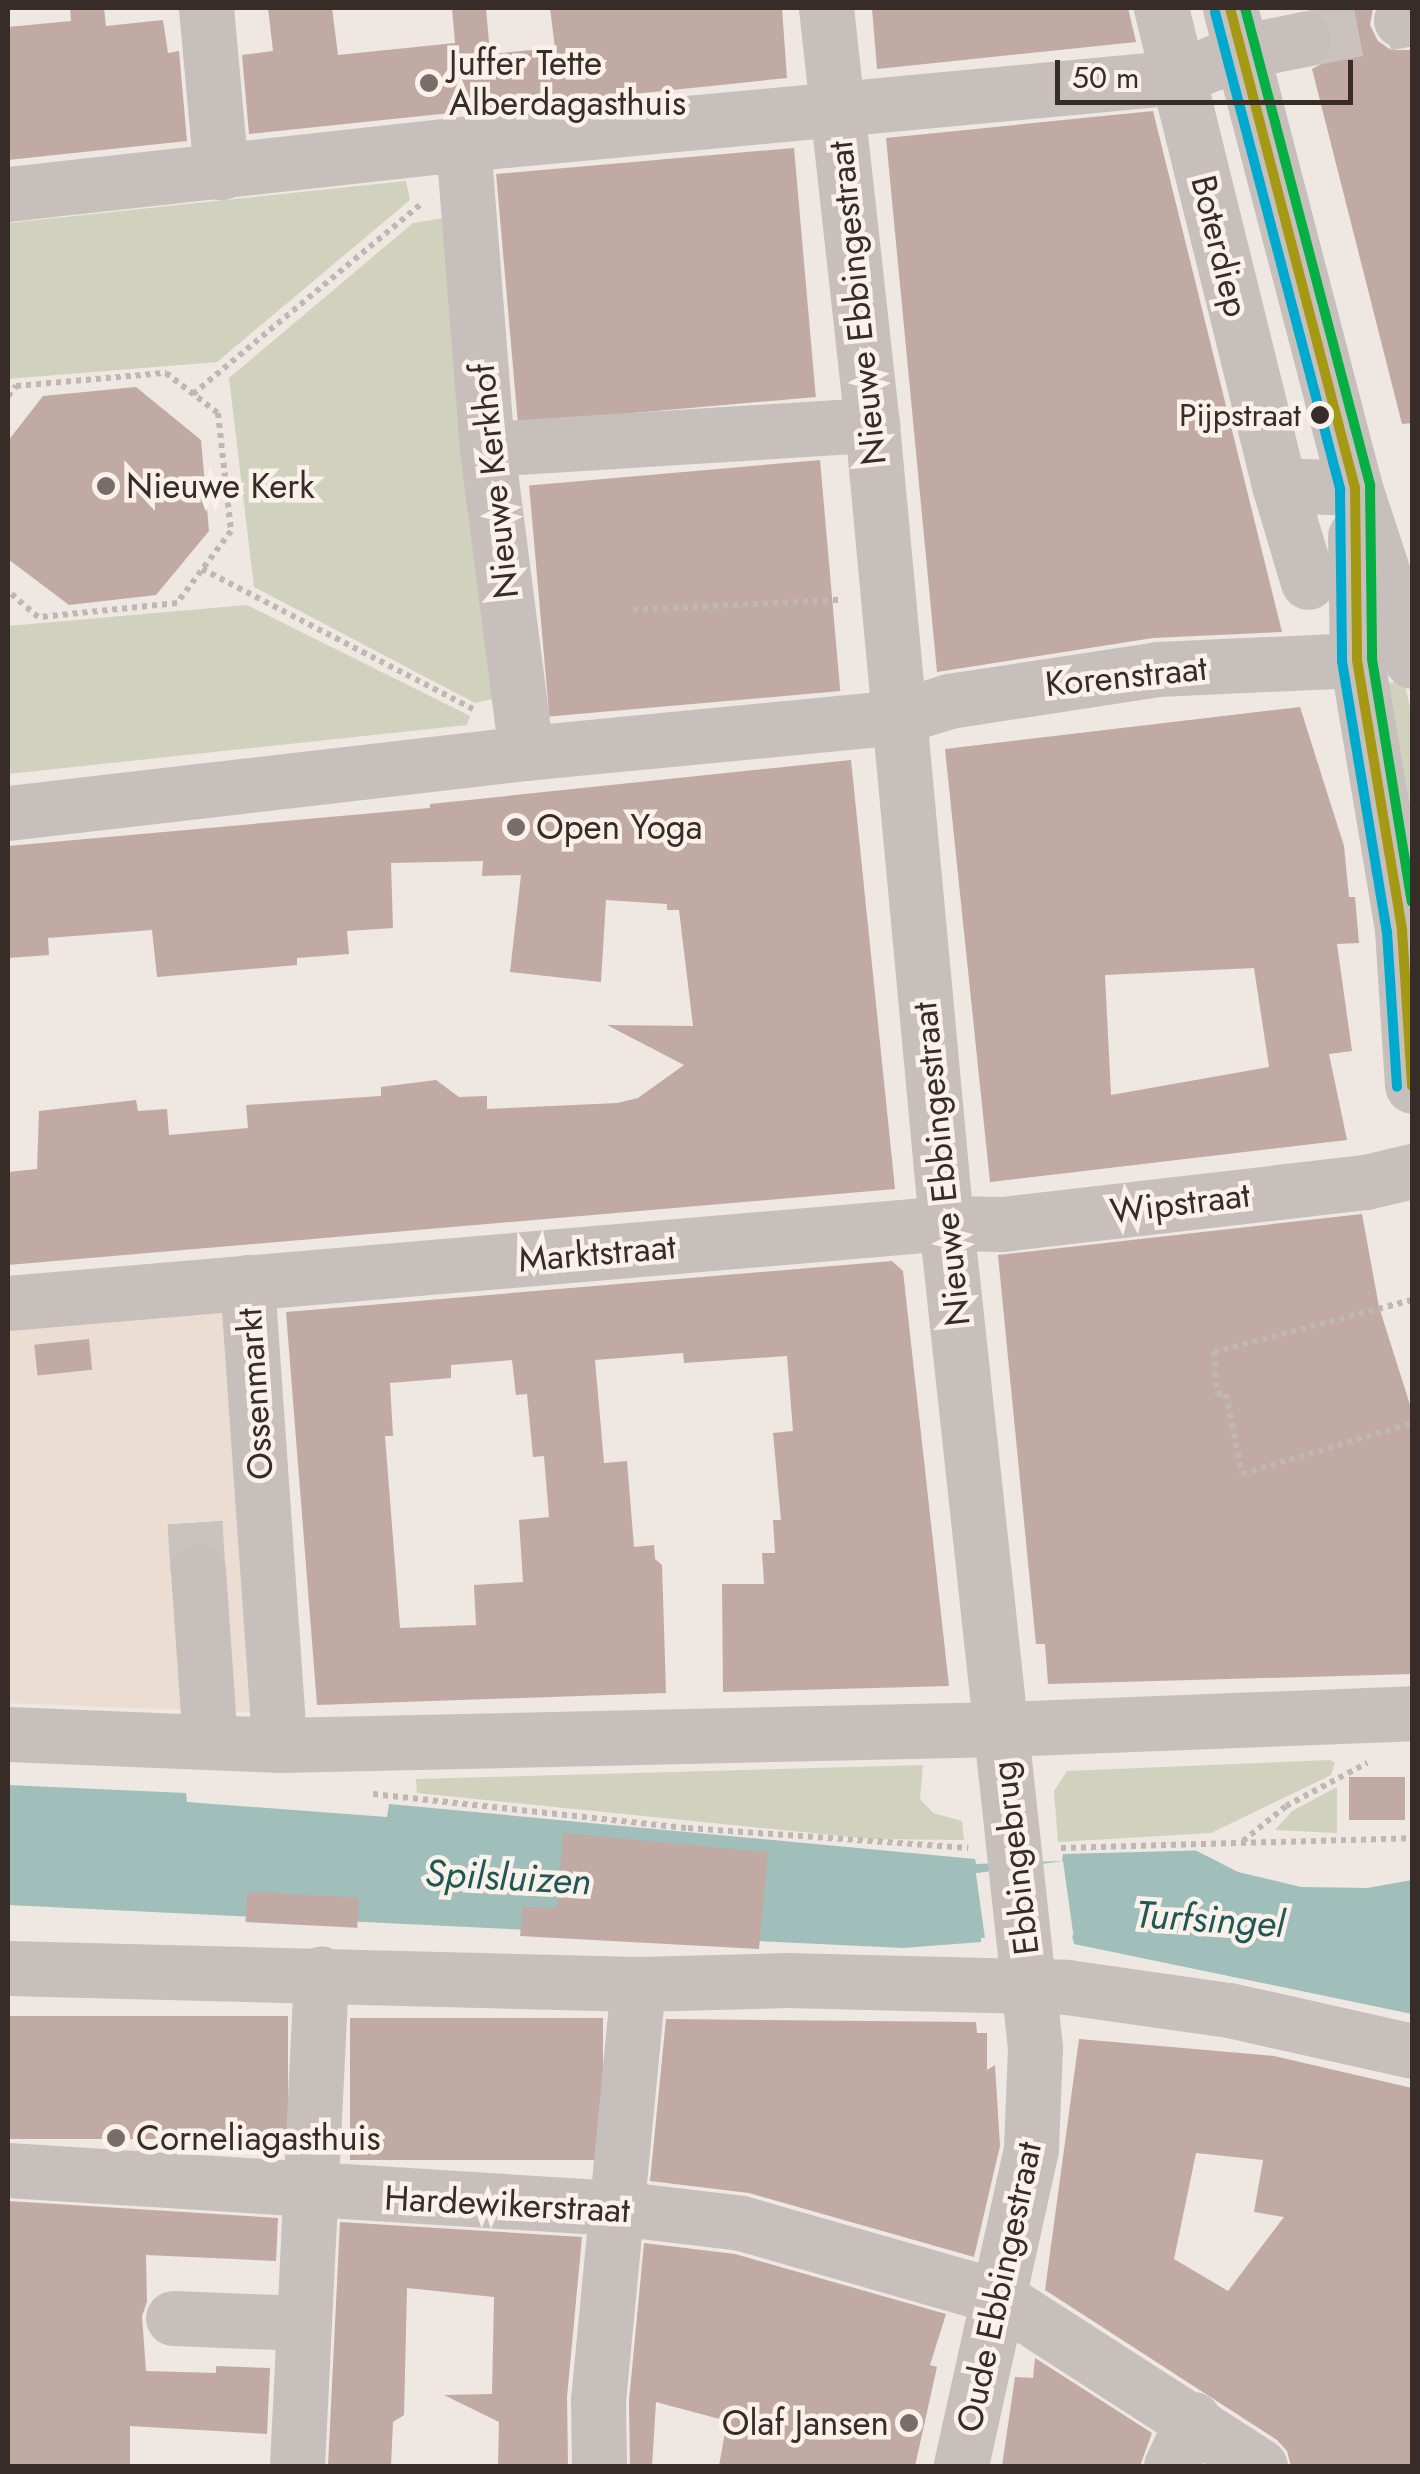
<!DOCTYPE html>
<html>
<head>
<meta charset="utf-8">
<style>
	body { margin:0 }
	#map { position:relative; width:1420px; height:2474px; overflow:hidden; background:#eee7e2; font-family:Jost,sans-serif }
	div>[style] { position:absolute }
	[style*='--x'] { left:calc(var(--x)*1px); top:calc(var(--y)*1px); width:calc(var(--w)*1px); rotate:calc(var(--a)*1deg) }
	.green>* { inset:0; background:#d1d2bd }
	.plaza>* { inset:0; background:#ecddd3 }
	.water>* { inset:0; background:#a0bfbb }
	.pier>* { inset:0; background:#eee7e2; transform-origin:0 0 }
	.building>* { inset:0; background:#c1a9a4; transform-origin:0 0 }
	.minor-tunnel>* { height:55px; margin-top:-27.5px; transform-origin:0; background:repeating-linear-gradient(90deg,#cac2bd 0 55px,transparent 0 83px) }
	.path>* { height:6px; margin-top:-3px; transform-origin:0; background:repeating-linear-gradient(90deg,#bfb7b4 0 5px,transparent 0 10px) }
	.minor>* { height:55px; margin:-27.5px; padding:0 27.5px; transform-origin:27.5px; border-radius:27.5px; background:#c7bfbb }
	.bus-1>* { height:10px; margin:-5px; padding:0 5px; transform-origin:5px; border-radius:5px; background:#a59812 }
	.bus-2>* { height:10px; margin:-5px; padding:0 5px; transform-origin:5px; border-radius:5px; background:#00a9ce }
	.bus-3>* { height:10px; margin:-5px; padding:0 5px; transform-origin:5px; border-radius:5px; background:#06af43 }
	.dots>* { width:28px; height:28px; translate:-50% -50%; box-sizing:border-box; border:5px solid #faf1eb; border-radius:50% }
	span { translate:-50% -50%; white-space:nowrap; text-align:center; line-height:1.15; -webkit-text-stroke:9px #faf1eb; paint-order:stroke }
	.bus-label { font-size:32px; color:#382c29 }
	.right { translate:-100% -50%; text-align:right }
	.poi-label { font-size:35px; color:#382c29 }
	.left { translate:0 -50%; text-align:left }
	.street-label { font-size:35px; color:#382c29 }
	.water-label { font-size:38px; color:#205855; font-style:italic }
	.frame { position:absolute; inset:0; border:10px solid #382c29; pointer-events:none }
	.scale { position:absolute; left:1055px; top:60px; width:298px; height:45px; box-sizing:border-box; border:5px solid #382c29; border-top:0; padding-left:12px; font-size:30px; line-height:35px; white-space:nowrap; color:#382c29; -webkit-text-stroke:8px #faf1eb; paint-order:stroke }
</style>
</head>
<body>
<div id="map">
	<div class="green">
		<i style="clip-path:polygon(406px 181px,410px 200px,217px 362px,8px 379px,8px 223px)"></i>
		<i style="clip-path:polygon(444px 218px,496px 698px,475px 703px,254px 587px,229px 378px,413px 223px)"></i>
		<i style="clip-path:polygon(247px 605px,470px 716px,467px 725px,8px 774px,8px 626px)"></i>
		<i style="clip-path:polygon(1404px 681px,1412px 716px,1412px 939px,1373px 685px)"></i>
		<i style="clip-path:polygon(1330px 1760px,1335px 1763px,1331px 1775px,1211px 1833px,1058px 1842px,1054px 1791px,1067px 1771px)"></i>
		<i style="clip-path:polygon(923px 1765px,920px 1799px,933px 1813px,962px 1821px,964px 1840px,871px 1839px,417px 1793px,416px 1779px)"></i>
		<i style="clip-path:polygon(1337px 1787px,1337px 1833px,1275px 1830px,1292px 1811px)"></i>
	</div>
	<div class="plaza">
		<i style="clip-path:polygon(221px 1302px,250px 1712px,229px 1711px,218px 1548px,171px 1551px,184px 1710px,8px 1703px,8px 1321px)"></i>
	</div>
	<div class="water">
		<i style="clip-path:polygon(8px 1785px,186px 1793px,187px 1802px,387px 1817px,389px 1804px,975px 1859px,976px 1864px,1062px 1861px,1063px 1854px,1412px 1845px,1412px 2014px,1074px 1944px,1072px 1935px,981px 1938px,981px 1942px,903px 1948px,8px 1905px)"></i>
	</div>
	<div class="pier">
		<i style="clip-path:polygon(1355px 1844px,1412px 1845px,1412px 1880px,1367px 1888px,1301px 1887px,1238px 1872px,1195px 1850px)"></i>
		<i style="left:1063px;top:1861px;width:75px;height:88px;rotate:82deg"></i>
	</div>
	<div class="building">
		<i style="clip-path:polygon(70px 8px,104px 8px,106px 26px,163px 20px,168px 53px,179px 51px,187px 141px,8px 160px,8px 27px,71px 21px)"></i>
		<i style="clip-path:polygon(268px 8px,332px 8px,338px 55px,455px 43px,452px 8px,486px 8px,490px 54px,555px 48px,550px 8px,782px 8px,787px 78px,249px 134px,242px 55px,273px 51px)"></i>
		<i style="clip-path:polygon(872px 8px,1128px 8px,1136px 42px,877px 69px)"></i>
		<i style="clip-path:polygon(1296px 8px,1373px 8px,1370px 25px,1378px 41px,1391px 50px,1412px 50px,1412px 423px,1402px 424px,1312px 69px,1325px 62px,1333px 50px,1334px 32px,1327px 18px,1315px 10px)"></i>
		<i style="clip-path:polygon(1153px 111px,1282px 632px,1153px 638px,937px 672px,886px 138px)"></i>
		<i style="left:794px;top:148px;width:250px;height:299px;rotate:85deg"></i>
		<i style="clip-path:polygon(136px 387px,201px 440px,209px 531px,156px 595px,69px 605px,8px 559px,8px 441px,43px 396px)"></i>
		<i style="left:820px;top:460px;width:232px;height:292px;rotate:85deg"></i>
		<i style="clip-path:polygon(evenodd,1300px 707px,1344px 846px,1349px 897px,1355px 897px,1359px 943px,1337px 944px,1352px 1051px,1329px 1054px,1347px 1140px,990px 1182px,945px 749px,1300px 707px,1254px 968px,1269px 1067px,1111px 1095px,1105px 975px,1254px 968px)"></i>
		<i style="clip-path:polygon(851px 760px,895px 1189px,8px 1265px,8px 1172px,37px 1169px,39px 1111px,136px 1100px,138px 1111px,167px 1109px,169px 1135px,248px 1128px,246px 1105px,381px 1096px,381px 1087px,436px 1080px,459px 1097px,487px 1096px,487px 1109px,617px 1103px,638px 1098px,684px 1065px,607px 1025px,693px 1026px,679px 910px,667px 910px,667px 904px,606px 900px,601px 982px,510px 972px,521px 875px,482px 876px,483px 861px,391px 863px,393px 928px,347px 931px,349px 954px,297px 958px,297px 965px,157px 977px,152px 930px,48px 938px,49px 955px,8px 958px,8px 846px,430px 808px,430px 804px)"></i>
		<i style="clip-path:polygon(1362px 1214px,1379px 1307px,1412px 1411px,1412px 1674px,1048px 1684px,1045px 1644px,1036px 1644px,998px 1255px)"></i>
		<i style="clip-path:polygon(evenodd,892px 1261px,903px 1271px,949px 1686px,723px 1692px,722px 1584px,764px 1584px,762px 1553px,775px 1553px,773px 1520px,781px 1520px,773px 1433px,793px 1431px,787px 1356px,684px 1363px,683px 1353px,595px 1360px,604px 1463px,627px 1461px,634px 1547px,654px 1545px,655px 1559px,662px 1565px,666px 1693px,317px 1705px,286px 1312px,892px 1261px,512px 1360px,516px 1395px,527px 1394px,533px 1457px,544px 1456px,549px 1517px,519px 1520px,523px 1582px,474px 1585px,476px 1625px,400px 1628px,385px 1436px,393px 1436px,390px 1383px,451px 1378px,451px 1365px,512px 1360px)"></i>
		<i style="left:89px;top:1339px;width:31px;height:55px;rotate:84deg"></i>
		<i style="left:1349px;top:1777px;width:56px;height:43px"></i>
		<i style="clip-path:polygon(563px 1833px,768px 1852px,759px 1949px,520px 1936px,523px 1907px,557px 1908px)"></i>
		<i style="left:247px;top:1892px;width:112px;height:30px;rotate:3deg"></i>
		<i style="left:8px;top:2016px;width:280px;height:123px"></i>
		<i style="left:350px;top:2018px;width:253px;height:142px"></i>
		<i style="clip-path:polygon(666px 2019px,976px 2022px,977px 2033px,987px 2033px,987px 2070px,995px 2065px,1000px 2146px,974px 2257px,749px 2193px,650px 2181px)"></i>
		<i style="clip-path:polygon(evenodd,1079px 2039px,1274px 2056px,1412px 2088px,1412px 2466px,1291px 2466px,1287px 2451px,1277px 2440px,1045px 2290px,1079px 2039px,1196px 2153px,1263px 2160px,1254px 2212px,1284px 2217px,1228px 2291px,1174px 2259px,1196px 2153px)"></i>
		<i style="clip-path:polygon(8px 2201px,278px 2218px,276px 2261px,146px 2255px,147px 2302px,142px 2316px,146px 2371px,216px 2373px,216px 2366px,270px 2368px,267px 2434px,130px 2426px,130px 2466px,8px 2466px)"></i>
		<i style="clip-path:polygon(340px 2222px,582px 2237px,567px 2397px,568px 2466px,498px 2466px,499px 2422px,444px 2395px,492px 2394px,494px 2297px,407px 2288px,404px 2415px,393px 2422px,391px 2466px,328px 2466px)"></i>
		<i style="clip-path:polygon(644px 2243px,735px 2254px,946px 2314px,930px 2365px,937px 2367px,915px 2466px,719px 2466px,727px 2421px,656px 2402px,652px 2466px,630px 2466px,629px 2401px)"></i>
		<i style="clip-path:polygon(1035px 2358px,1152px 2433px,1140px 2466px,1002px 2466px,1015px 2377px,1033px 2378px)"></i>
	</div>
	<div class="minor-tunnel">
		<i style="--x:1304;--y:39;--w:99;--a:-11.1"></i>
		<i style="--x:195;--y:1522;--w:49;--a:86.5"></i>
	</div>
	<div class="path">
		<i style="--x:193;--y:394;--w:298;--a:-39.8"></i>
		<i style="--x:8;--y:396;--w:13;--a:-51"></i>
		<i style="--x:16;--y:386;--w:151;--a:-5"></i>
		<i style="--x:166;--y:373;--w:66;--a:37.6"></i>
		<i style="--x:218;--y:413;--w:119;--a:83.7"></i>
		<i style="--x:231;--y:531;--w:90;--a:126.9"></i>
		<i style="--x:177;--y:603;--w:140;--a:174.2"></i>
		<i style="--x:38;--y:617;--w:40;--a:-139"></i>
		<i style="--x:202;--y:569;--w:307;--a:27.3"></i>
		<i style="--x:633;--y:610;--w:208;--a:-2.8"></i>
		<i style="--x:1412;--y:1300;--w:205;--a:165.3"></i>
		<i style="--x:1214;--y:1352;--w:42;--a:85.9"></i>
		<i style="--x:1217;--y:1394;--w:9;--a:0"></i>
		<i style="--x:1226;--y:1394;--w:82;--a:78.7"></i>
		<i style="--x:1242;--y:1474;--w:177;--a:-16.7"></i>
		<i style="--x:373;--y:1794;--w:317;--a:6.2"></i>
		<i style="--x:688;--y:1828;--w:281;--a:4.1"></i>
		<i style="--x:1243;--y:1841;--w:55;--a:-39.1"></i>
		<i style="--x:1286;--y:1806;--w:92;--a:-28"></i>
		<i style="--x:1061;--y:1848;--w:351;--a:-1.6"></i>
	</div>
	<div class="minor">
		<i style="--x:206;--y:8;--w:165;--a:84.8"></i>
		<i style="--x:826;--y:8;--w:420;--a:83.7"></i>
		<i style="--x:872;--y:425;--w:801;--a:84.7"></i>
		<i style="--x:946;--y:1223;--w:830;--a:83.84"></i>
		<i style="--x:1035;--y:2048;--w:101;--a:92.3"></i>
		<i style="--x:1031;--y:2149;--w:325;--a:102.5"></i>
		<i style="--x:1161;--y:8;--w:491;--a:76.1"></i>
		<i style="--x:1279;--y:485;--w:76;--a:2.3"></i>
		<i style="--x:1230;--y:8;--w:496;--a:75.4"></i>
		<i style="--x:1355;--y:488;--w:182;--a:71.8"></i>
		<i style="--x:1401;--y:20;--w:11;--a:-10"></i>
		<i style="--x:463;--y:144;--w:718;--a:-5.35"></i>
		<i style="--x:1178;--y:77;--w:67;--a:-22"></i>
		<i style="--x:1240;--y:52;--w:65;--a:-11.5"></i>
		<i style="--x:8;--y:194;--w:458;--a:-6.3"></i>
		<i style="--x:463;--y:144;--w:306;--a:85.5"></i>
		<i style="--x:487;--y:449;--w:306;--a:82.7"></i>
		<i style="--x:526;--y:753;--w:521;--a:173.39"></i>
		<i style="--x:487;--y:449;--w:386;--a:-3.6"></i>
		<i style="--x:1279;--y:485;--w:101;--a:73.4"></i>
		<i style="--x:1355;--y:536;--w:124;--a:89.1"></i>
		<i style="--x:1357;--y:660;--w:274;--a:80.5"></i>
		<i style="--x:1402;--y:930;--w:156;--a:86.3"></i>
		<i style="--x:526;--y:753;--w:374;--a:-5.5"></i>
		<i style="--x:898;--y:717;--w:53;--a:-17.4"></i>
		<i style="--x:949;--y:701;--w:211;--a:-8.7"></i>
		<i style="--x:1158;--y:669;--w:199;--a:-2.6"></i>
		<i style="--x:247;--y:1282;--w:464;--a:86"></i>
		<i style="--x:8;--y:1303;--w:941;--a:-4.87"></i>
		<i style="--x:946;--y:1223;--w:56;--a:1"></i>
		<i style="--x:1002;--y:1224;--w:366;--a:-6.6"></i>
		<i style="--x:1366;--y:1182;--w:47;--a:-13.4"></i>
		<i style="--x:198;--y:1571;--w:171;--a:86"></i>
		<i style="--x:8;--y:1734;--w:271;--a:2.3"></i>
		<i style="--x:279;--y:1745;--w:722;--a:-1.27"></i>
		<i style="--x:1001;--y:1729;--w:411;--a:-2.2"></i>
		<i style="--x:8;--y:1968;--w:630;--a:1.45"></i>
		<i style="--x:638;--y:1984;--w:149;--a:-1.5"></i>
		<i style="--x:787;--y:1980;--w:280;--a:1.4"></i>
		<i style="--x:1067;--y:1987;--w:164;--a:8.1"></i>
		<i style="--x:1229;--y:2010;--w:188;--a:12.6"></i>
		<i style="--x:8;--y:2170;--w:609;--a:3.58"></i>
		<i style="--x:616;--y:2208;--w:126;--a:6.8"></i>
		<i style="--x:741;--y:2223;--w:265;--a:16"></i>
		<i style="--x:996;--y:2296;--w:314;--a:32.8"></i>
		<i style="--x:173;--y:2318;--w:131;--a:2.2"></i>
		<i style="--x:297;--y:2466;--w:493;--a:-87.2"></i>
		<i style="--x:599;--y:2466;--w:66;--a:-90.9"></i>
		<i style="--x:598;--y:2400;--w:418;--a:-84.5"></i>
		<i style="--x:1171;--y:2466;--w:52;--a:-64.9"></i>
	</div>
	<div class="bus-1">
		<i style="--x:1230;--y:8;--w:496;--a:75.4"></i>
		<i style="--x:1355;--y:488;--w:172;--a:89.3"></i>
		<i style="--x:1357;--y:660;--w:274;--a:80.5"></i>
		<i style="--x:1402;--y:930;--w:156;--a:86.3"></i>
	</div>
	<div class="bus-2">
		<i style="--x:1215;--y:12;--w:494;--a:75.3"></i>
		<i style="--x:1340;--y:490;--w:171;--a:89.3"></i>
		<i style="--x:1342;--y:661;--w:275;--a:80.6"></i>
		<i style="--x:1387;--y:932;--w:155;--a:86.3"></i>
	</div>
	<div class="bus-3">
		<i style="--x:1245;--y:8;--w:494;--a:75.3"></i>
		<i style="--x:1370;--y:486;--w:173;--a:89.3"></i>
		<i style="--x:1372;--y:659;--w:246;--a:80.7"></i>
	</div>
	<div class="dots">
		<i style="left:429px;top:83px;background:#786d6a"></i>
		<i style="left:1320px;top:415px;background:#382c29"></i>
		<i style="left:106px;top:486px;background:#786d6a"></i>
		<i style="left:516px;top:827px;background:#786d6a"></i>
		<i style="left:116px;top:2138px;background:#786d6a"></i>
		<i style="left:909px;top:2423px;background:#786d6a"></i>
	</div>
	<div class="bus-label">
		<span class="right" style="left:1301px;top:415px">Pijpstraat</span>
	</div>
	<div class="poi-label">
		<span class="left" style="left:449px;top:83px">Juffer Tette<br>Alberdagasthuis</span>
		<span class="left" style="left:126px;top:486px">Nieuwe Kerk</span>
		<span class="left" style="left:536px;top:827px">Open Yoga</span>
		<span class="left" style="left:136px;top:2138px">Corneliagasthuis</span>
		<span class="right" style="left:889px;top:2423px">Olaf Jansen</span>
	</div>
	<div class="street-label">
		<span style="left:1220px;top:246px;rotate:76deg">Boterdiep</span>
		<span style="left:857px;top:303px;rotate:-96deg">Nieuwe Ebbingestraat</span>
		<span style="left:494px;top:481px;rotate:-96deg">Nieuwe Kerkhof</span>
		<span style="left:1126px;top:676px;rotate:-6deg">Korenstraat</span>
		<span style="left:941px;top:1164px;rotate:-96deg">Nieuwe Ebbingestraat</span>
		<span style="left:1180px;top:1203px;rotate:-7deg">Wipstraat</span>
		<span style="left:597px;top:1253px;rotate:-5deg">Marktstraat</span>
		<span style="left:255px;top:1394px;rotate:-94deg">Ossenmarkt</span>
		<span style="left:1015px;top:1858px;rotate:-97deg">Ebbingebrug</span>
		<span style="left:507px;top:2204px;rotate:3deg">Hardewikerstraat</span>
		<span style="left:999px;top:2287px;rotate:-78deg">Oude Ebbingestraat</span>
	</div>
	<div class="water-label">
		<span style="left:508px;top:1877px;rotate:3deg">Spilsluizen</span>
		<span style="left:1210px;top:1919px;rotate:4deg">Turfsingel</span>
	</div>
	<div class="frame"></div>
	<div class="scale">50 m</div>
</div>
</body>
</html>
